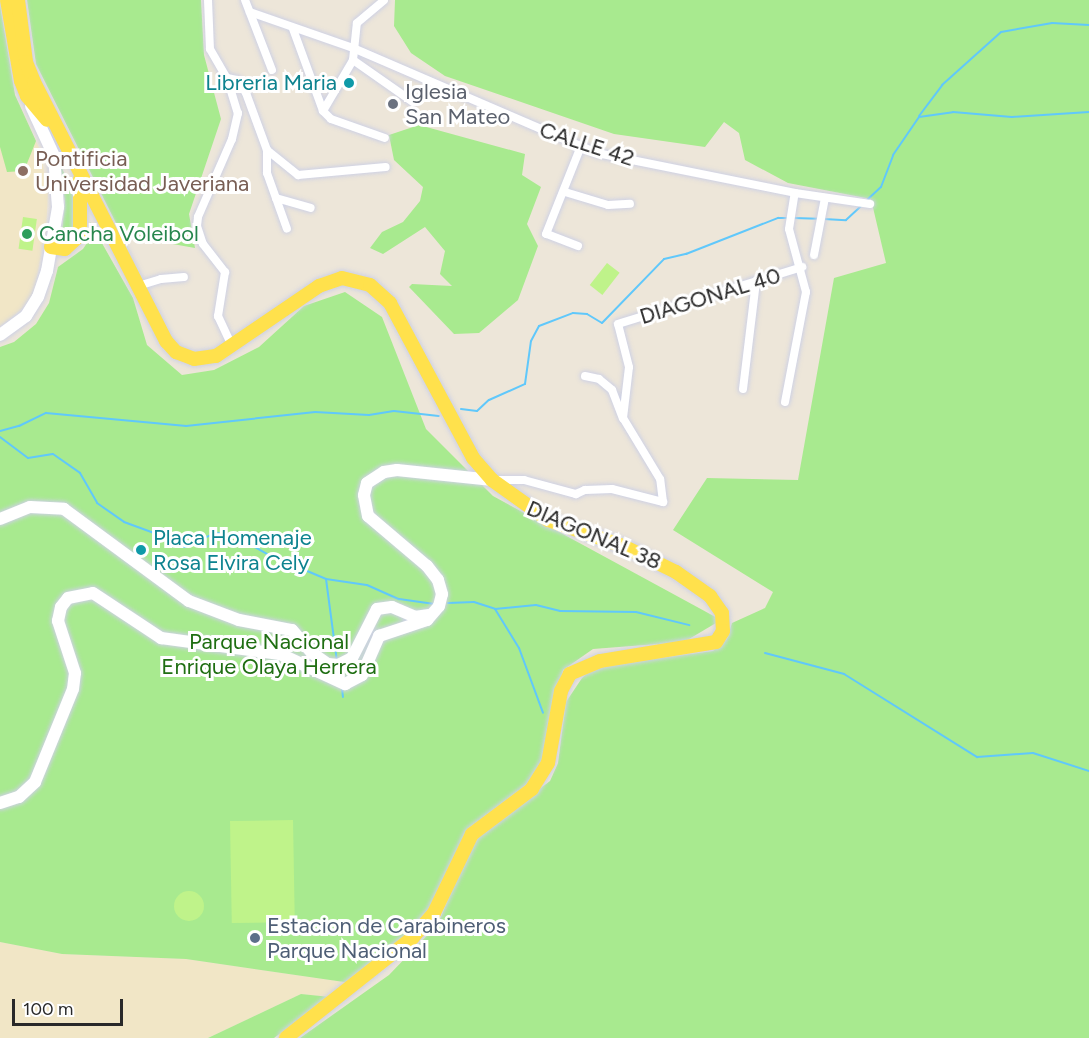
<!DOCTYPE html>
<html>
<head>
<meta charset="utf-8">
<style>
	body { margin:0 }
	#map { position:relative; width:1089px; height:1038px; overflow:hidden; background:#ede6d9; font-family:Figtree,sans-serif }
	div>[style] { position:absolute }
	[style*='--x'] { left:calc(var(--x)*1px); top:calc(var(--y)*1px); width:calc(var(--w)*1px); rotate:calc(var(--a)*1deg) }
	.education>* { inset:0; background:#f1e6c6 }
	.green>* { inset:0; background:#a8ea8f }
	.pitch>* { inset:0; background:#bff38a; transform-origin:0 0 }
	.round { border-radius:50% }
	.stream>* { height:2px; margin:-1px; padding:0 1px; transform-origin:1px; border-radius:1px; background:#60c8fb }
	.roads { filter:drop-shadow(0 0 2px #ced1e4) drop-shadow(0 0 2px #ced1e4) }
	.street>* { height:8px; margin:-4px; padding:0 4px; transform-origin:4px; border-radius:4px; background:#fff }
	.secondary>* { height:12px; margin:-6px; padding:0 6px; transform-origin:6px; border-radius:6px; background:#fff }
	.primary>* { height:14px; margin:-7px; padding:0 7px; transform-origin:7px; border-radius:7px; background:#ffe14c }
	.dots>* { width:16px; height:16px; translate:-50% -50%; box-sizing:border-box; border:3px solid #fff; border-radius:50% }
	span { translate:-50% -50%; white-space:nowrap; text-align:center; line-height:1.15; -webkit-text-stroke:6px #fff; paint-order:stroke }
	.culture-label { font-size:22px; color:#0d838f }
	.right { translate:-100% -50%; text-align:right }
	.left { translate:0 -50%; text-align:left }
	.worship-label { font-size:22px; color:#5b616d }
	.street-label { font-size:22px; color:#292929 }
	.education-label { font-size:22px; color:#785e54 }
	.leisure-label { font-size:22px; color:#27864d }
	.park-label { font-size:22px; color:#1f6e12 }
	.service-label { font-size:22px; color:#4e5e75 }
	.scale { position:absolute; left:12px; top:999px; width:111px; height:27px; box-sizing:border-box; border:3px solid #292929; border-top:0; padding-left:8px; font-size:18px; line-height:21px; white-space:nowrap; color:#292929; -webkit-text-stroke:4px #fff; paint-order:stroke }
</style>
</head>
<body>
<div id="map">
	<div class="education">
		<i style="clip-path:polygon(0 5px,15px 95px,40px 150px,48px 194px,46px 229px,34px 292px,23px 308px,0 327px)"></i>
		<i style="clip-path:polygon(0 942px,62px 954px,186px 959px,351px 983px,330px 997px,301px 994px,208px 1038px,0 1038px)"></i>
	</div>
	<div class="green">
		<i style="clip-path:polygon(27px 0,201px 0,204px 55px,221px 119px,189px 214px,195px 248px,122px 235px,36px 64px)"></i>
		<i style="clip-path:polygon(395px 0,1089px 0,1089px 1038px,300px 1038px,389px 975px,438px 924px,473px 839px,550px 781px,558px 763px,566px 702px,582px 678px,593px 668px,608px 665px,713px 651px,727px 639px,732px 623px,765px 608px,773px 592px,673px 530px,707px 478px,798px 480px,834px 278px,886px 263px,871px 199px,788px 183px,745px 160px,739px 133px,724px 122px,705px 147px,614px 134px,445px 76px,411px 53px,394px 26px)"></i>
		<i style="clip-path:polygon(0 5px,15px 95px,36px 141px,24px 171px,7px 172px,0 147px)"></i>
		<i style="clip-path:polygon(419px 125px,525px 154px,522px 175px,541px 187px,527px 224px,538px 246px,518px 300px,479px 333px,454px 334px,409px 287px,412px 284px,452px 286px,440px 274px,445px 251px,425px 227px,383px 254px,370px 248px,382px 232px,403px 222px,420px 201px,423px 187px,394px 160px,389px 135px)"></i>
		<i style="clip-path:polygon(58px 158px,75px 201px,77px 229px,65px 241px,61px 240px,65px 202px)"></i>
		<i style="clip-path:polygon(90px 222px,133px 298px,147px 345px,182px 375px,214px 370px,259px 347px,304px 306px,345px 292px,382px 317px,426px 429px,493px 496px,721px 620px,684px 642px,593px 649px,563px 670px,540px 771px,526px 789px,489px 815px,430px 917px,351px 983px,186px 959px,62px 954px,0 942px,0 347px,14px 342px,36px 324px,49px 303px,58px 267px,83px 249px,89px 240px)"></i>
		<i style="clip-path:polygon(301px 994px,330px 997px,274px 1038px,208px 1038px)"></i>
	</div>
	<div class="pitch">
		<i style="left:23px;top:217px;width:14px;height:32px;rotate:8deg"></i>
		<i style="left:607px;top:263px;width:16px;height:28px;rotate:38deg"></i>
		<i style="left:293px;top:820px;width:102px;height:63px;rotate:89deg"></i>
		<i class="round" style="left:174px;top:891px;width:30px;height:30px"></i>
	</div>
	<div class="stream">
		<i style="--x:919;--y:116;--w:39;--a:-53"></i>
		<i style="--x:942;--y:85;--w:79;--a:-41.9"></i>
		<i style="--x:1001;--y:32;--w:52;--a:-10"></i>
		<i style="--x:1052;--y:23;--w:37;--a:3"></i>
		<i style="--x:867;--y:200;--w:19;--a:-43"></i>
		<i style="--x:881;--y:187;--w:34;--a:-69"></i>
		<i style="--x:893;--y:155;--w:46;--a:-55.6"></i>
		<i style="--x:919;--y:117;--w:34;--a:-8"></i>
		<i style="--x:953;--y:112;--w:59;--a:4.8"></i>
		<i style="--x:1012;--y:117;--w:77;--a:-3.7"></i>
		<i style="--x:794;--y:218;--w:24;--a:2"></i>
		<i style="--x:824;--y:219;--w:22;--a:3"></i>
		<i style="--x:846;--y:220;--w:21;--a:-43"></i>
		<i style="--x:461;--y:409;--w:16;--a:7"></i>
		<i style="--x:477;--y:411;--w:16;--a:-43"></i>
		<i style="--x:489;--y:400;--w:39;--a:-24"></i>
		<i style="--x:525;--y:384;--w:43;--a:-82.1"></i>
		<i style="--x:531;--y:341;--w:17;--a:-62"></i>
		<i style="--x:539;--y:326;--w:36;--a:-21"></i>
		<i style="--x:573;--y:313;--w:14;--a:4"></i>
		<i style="--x:587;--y:314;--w:17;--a:31"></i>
		<i style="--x:602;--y:323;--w:89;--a:-45.9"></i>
		<i style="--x:664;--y:259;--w:23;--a:-13"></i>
		<i style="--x:686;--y:254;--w:99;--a:-21.4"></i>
		<i style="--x:778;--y:218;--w:10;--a:0"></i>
		<i style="--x:0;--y:431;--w:20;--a:-15"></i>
		<i style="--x:19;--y:426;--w:30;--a:-26"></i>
		<i style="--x:46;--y:413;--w:141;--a:5.3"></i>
		<i style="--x:186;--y:426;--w:130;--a:-6.2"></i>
		<i style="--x:315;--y:412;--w:54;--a:3.2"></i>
		<i style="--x:369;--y:415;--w:25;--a:-9"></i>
		<i style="--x:394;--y:411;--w:45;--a:6.3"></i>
		<i style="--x:0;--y:437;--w:35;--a:37"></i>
		<i style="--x:28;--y:458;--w:25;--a:-9"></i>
		<i style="--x:53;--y:454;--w:33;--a:35"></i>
		<i style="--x:80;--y:473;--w:34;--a:60"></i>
		<i style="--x:97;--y:503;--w:33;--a:35"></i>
		<i style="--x:124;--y:522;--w:32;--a:20"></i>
		<i style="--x:154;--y:533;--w:22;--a:34"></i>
		<i style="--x:172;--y:545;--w:13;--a:9"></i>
		<i style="--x:185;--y:547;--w:33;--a:-25"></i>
		<i style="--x:215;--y:533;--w:16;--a:4"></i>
		<i style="--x:231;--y:534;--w:43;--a:28.9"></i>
		<i style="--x:269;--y:555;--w:62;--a:22.8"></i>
		<i style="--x:326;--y:579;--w:41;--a:8.3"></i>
		<i style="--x:367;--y:585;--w:35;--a:24"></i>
		<i style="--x:399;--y:599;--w:34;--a:8"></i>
		<i style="--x:326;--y:579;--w:83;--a:82.4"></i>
		<i style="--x:448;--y:603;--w:26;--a:-2"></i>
		<i style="--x:474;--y:602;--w:22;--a:18"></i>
		<i style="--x:495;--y:609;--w:41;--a:-5.6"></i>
		<i style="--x:536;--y:605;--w:25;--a:14"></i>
		<i style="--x:560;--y:611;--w:76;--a:0.8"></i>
		<i style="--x:636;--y:612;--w:55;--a:13.8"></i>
		<i style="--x:495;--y:609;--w:46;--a:58.4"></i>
		<i style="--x:519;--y:648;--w:69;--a:69.7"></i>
		<i style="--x:765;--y:653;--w:82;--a:14.9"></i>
		<i style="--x:844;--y:674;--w:157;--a:32"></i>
		<i style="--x:977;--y:757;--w:56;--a:-4.1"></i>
		<i style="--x:1033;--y:753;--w:59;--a:17.8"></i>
		<i style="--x:342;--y:688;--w:9;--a:84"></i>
	</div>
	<div class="roads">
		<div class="street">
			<i style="--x:208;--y:0;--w:49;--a:87.7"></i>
			<i style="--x:210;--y:49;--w:34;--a:60"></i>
			<i style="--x:227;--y:78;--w:37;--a:73"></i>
			<i style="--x:238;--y:113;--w:27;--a:103"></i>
			<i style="--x:232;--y:139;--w:85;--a:113.6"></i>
			<i style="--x:198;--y:217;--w:9;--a:96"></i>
			<i style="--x:197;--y:226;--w:19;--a:72"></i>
			<i style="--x:203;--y:244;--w:36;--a:52"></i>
			<i style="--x:225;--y:272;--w:45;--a:99"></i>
			<i style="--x:218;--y:316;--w:33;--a:65"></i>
			<i style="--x:245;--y:0;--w:75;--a:68.9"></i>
			<i style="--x:250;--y:12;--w:109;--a:19.3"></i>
			<i style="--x:353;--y:48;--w:266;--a:23.3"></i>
			<i style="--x:597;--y:153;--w:202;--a:11.4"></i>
			<i style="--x:795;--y:193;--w:76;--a:8.3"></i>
			<i style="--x:293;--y:29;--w:87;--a:69.9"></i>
			<i style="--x:323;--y:111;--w:11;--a:45"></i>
			<i style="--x:331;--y:119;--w:57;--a:19.4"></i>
			<i style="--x:353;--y:60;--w:73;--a:35"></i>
			<i style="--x:227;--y:78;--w:10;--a:11"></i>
			<i style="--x:237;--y:80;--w:16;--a:55"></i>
			<i style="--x:246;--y:93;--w:61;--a:69.8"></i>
			<i style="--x:267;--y:150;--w:23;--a:90"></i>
			<i style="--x:267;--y:173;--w:59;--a:70.3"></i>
			<i style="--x:323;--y:111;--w:59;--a:-59.5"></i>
			<i style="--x:353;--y:60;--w:37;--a:-84"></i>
			<i style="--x:357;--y:23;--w:35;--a:-40"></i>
			<i style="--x:267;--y:150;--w:40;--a:39"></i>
			<i style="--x:298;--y:175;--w:88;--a:-5.2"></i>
			<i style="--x:565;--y:192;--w:45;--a:16.8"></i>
			<i style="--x:608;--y:205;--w:22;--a:-3"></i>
			<i style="--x:276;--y:198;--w:36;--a:16"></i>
			<i style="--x:578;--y:246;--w:34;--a:-159"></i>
			<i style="--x:546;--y:234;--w:95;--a:-68.3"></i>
			<i style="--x:814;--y:255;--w:58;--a:-79.1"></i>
			<i style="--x:138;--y:286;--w:24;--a:-17"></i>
			<i style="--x:161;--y:279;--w:23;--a:-5"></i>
			<i style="--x:585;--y:376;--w:14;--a:12"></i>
			<i style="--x:599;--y:379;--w:17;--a:40"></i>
			<i style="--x:612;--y:390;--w:30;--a:69"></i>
			<i style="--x:743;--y:389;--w:109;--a:-83.1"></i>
			<i style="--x:785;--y:402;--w:112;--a:-79.2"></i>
			<i style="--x:806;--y:292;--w:65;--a:-105.1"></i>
			<i style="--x:789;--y:229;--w:36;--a:-81"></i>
			<i style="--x:493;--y:480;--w:31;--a:0"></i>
			<i style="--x:524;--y:480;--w:54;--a:15.1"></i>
			<i style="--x:576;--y:494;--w:10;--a:-24"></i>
			<i style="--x:585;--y:490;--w:27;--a:-2"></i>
			<i style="--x:612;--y:489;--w:53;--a:14.3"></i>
			<i style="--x:663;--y:502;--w:23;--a:-97"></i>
			<i style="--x:660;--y:479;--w:71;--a:-121.2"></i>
			<i style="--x:623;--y:418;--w:51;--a:-83.3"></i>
			<i style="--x:629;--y:367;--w:44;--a:-104.3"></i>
			<i style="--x:618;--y:324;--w:193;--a:-17.2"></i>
		</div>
		<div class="secondary">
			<i style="--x:0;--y:335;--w:32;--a:-36"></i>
			<i style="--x:26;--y:316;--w:22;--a:-58"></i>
			<i style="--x:38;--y:297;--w:28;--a:-71"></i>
			<i style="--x:47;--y:271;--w:65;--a:-80.2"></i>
			<i style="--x:58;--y:207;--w:51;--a:-94.5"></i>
			<i style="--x:54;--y:156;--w:55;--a:-114.7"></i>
			<i style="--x:0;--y:519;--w:32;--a:-22"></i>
			<i style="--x:30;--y:507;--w:34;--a:3"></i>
			<i style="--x:64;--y:509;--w:155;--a:36.4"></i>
			<i style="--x:189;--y:601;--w:53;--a:20.8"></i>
			<i style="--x:239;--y:620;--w:54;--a:10.7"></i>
			<i style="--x:292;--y:630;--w:30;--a:49"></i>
			<i style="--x:312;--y:653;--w:19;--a:35"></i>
			<i style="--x:328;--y:664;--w:10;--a:6"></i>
			<i style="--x:338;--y:665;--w:16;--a:-27"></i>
			<i style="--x:352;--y:658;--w:55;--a:-63"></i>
			<i style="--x:377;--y:609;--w:15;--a:-8"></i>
			<i style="--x:392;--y:607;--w:25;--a:23"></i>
			<i style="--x:415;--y:617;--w:14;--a:-8"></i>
			<i style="--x:0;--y:803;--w:20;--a:-18"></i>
			<i style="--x:19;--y:797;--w:22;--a:-43"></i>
			<i style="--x:35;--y:782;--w:100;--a:-67.8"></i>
			<i style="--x:73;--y:689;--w:16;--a:-83"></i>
			<i style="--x:75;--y:673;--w:55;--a:-108.1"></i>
			<i style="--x:58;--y:621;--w:14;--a:-78"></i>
			<i style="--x:61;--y:607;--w:11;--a:-52"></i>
			<i style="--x:68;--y:598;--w:25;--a:-11"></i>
			<i style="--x:93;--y:593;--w:82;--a:33.5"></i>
			<i style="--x:161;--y:638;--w:120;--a:7.7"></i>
			<i style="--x:280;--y:654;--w:72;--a:24.8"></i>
			<i style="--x:345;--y:684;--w:19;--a:-28"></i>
			<i style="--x:362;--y:675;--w:43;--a:-66.4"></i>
			<i style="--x:379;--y:636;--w:51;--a:-18.4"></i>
			<i style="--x:427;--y:620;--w:18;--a:-49"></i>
			<i style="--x:439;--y:606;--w:12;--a:-76"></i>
			<i style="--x:442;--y:594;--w:15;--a:-106"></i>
			<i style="--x:438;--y:580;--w:18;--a:-128"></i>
			<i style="--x:427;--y:566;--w:77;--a:-139.7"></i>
			<i style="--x:368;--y:516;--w:21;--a:-101"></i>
			<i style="--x:364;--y:495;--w:12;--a:-76"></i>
			<i style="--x:367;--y:483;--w:20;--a:-33"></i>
			<i style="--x:384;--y:472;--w:13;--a:-9"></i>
			<i style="--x:397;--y:470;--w:96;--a:6"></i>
		</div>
		<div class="primary">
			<i style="--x:7;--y:0;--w:82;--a:80.2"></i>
			<i style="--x:21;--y:81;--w:16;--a:68"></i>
			<i style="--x:27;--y:96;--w:31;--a:50"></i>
			<i style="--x:18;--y:0;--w:63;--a:82.6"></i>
			<i style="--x:26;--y:62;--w:22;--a:68"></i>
			<i style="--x:34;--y:82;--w:291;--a:63"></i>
			<i style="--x:166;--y:341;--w:15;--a:48"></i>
			<i style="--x:176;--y:352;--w:19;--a:21"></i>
			<i style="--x:194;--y:359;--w:22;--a:-8"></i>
			<i style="--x:216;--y:356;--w:125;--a:-34.2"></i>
			<i style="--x:319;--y:286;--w:24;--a:-19"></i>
			<i style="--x:342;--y:278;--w:29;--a:14"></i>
			<i style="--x:370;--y:285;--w:27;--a:42"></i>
			<i style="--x:390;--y:303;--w:176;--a:61.8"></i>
			<i style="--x:473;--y:458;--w:29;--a:49"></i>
			<i style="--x:492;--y:480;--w:69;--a:35.5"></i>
			<i style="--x:548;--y:520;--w:79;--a:19.1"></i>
			<i style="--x:623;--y:546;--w:59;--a:26.1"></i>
			<i style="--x:676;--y:572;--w:42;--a:35.2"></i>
			<i style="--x:710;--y:596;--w:21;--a:55"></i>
			<i style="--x:722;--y:613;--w:18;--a:87"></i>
			<i style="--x:723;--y:631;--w:13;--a:122"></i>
			<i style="--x:716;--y:642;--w:118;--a:170.7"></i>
			<i style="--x:600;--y:661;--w:33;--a:157"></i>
			<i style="--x:570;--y:674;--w:19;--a:118"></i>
			<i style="--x:561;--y:691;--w:73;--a:100.2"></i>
			<i style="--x:548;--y:763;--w:31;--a:122"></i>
			<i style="--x:532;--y:789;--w:75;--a:143.1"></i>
			<i style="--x:472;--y:834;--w:88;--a:115.7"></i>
			<i style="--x:434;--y:913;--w:33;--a:131"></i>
			<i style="--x:412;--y:938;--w:161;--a:141.6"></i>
			<i style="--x:51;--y:247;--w:14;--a:8"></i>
			<i style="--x:65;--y:249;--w:21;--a:-43"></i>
			<i style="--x:80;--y:235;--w:56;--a:-90"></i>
		</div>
	</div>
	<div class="dots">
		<i style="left:349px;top:83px;background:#0f9aa8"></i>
		<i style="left:393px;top:104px;background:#6b7280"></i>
		<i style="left:23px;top:171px;background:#8d6e63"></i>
		<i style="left:27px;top:234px;background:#2e9e5b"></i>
		<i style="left:141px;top:550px;background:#0f9aa8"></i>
		<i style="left:255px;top:938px;background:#5c6f8a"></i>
	</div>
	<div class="culture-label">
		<span class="right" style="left:337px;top:83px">Libreria Maria</span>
		<span class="left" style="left:153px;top:550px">Placa Homenaje<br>Rosa Elvira Cely</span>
	</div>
	<div class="worship-label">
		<span class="left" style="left:405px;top:104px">Iglesia<br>San Mateo</span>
	</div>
	<div class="street-label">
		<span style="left:587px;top:144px;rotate:18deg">CALLE 42</span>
		<span style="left:710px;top:296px;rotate:-17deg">DIAGONAL 40</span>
		<span style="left:594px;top:535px;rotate:23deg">DIAGONAL 38</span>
	</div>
	<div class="education-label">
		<span class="left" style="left:35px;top:171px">Pontificia<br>Universidad Javeriana</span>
	</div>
	<div class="leisure-label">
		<span class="left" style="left:39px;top:234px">Cancha Voleibol</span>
	</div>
	<div class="park-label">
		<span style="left:269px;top:654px">Parque Nacional<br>Enrique Olaya Herrera</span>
	</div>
	<div class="service-label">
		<span class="left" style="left:267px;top:938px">Estacion de Carabineros<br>Parque Nacional</span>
	</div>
	<div class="scale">100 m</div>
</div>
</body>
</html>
